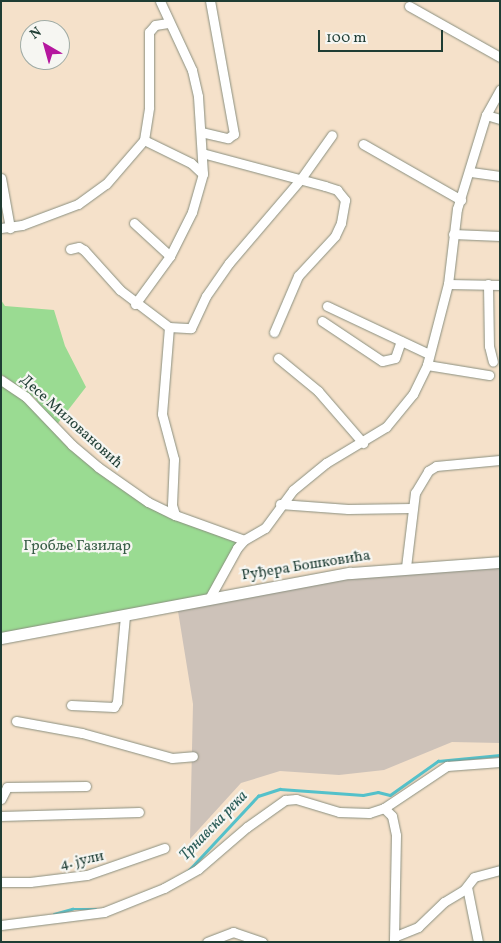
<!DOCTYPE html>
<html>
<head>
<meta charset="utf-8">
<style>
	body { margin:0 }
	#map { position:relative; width:501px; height:943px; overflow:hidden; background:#f5e1ca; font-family:Vollkorn,serif }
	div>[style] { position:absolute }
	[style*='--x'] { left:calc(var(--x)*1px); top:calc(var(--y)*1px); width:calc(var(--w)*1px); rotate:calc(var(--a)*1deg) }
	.industrial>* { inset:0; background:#cdc2b9 }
	.green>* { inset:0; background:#9adb92 }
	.stream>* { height:2.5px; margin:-1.25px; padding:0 1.25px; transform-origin:1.25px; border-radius:1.25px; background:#54c1ca }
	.roads { filter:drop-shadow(0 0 1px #8a8f7f) drop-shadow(0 0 1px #8a8f7f) }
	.minor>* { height:9px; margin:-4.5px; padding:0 4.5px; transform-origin:4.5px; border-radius:4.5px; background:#fff }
	.secondary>* { height:11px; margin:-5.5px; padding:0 5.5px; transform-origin:5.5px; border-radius:5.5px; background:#fff }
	span { translate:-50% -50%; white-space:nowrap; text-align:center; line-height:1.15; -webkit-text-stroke:4.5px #f6f6f2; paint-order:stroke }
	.street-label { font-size:15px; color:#1f3d34 }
	.park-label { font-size:15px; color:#385d47 }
	.water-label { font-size:16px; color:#2c5e5a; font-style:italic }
	.frame { position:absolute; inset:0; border:2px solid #1f3d34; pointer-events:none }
	.north { position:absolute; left:20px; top:20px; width:50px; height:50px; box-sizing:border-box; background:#f6f6f2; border:1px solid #a0aca6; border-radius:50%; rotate:322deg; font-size:14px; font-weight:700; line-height:20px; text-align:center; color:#1f3d34 }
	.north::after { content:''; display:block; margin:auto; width:18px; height:22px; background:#b5179e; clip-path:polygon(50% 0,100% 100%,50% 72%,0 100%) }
	.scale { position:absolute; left:318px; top:30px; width:125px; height:22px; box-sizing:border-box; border:2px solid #1f3d34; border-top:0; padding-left:6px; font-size:15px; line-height:18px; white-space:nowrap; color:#1f3d34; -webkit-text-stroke:4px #f6f6f2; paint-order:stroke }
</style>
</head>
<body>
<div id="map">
	<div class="industrial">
		<i style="clip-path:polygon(500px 562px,500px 743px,452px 742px,384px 770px,339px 775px,280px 771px,241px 783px,190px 839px,193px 704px,177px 605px,350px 573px)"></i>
	</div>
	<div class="green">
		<i style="clip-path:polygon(1px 300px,5px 306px,54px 310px,65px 346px,86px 387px,55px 427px,132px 492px,244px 540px,210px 597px,1px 638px,1px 380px,52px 423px,35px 398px,1px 374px)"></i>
	</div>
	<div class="stream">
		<i style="--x:188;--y:871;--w:103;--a:-47"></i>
		<i style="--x:258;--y:796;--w:23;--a:-18"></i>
		<i style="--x:280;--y:789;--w:83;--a:4.1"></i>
		<i style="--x:363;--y:795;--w:15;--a:-11"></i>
		<i style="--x:378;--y:792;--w:12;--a:14"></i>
		<i style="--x:390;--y:795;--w:59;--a:-35.3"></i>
		<i style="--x:438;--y:761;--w:62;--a:-5.5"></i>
		<i style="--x:54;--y:914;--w:19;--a:-16"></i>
		<i style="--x:72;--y:909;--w:24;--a:0"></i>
	</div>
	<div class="roads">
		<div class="minor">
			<i style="--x:409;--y:6;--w:104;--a:29.3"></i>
			<i style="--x:486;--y:115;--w:15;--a:16"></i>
			<i style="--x:201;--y:132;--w:28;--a:13"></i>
			<i style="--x:228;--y:138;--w:7;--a:-34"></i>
			<i style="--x:234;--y:134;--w:135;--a:-100.2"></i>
			<i style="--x:144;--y:140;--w:52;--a:26.1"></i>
			<i style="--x:191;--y:163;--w:16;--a:43"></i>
			<i style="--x:363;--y:144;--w:113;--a:29.7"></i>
			<i style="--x:202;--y:153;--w:127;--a:15"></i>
			<i style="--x:325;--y:186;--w:13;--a:18"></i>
			<i style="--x:337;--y:190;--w:13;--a:51"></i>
			<i style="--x:345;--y:200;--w:23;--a:100"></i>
			<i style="--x:341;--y:223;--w:14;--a:115"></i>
			<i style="--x:335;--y:236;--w:54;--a:132.8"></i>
			<i style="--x:298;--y:276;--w:61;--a:113.2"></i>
			<i style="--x:471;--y:172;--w:29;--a:8"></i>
			<i style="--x:1;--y:178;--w:51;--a:79.8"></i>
			<i style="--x:134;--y:223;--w:49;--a:42.5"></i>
			<i style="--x:1;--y:228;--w:21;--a:-8"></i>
			<i style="--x:22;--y:225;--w:60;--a:-20.6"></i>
			<i style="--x:78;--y:204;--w:34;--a:-36"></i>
			<i style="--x:106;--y:184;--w:58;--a:-49.2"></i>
			<i style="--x:144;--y:140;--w:33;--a:-81"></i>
			<i style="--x:149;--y:107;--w:75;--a:-90"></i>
			<i style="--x:149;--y:32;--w:9;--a:-49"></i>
			<i style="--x:155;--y:25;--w:13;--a:-9"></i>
			<i style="--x:453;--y:234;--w:47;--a:2.4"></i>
			<i style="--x:70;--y:249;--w:9;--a:-13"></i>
			<i style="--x:79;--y:247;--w:6;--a:31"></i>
			<i style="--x:84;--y:250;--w:54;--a:48"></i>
			<i style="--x:120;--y:290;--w:61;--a:37.1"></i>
			<i style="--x:169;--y:327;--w:87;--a:94.6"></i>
			<i style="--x:162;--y:414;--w:47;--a:75.1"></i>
			<i style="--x:174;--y:459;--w:46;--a:92.5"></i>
			<i style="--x:172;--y:505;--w:10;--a:73"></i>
			<i style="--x:175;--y:515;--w:73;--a:19.9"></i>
			<i style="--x:448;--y:284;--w:52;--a:1.1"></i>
			<i style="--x:488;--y:284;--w:62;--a:89.1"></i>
			<i style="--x:489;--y:346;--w:16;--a:76"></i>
			<i style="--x:135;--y:304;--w:59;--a:-53.9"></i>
			<i style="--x:170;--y:256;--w:49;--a:-63.4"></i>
			<i style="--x:192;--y:212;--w:40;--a:-74"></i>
			<i style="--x:203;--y:174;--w:78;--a:-93.7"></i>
			<i style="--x:198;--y:96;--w:27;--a:-103"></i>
			<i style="--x:192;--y:70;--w:76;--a:-114.9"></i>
			<i style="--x:327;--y:306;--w:113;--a:25.2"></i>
			<i style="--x:322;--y:321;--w:72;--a:33.7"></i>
			<i style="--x:382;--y:361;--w:13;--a:-13"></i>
			<i style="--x:395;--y:358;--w:18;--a:-71"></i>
			<i style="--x:169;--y:327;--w:22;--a:3"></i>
			<i style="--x:191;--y:328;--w:35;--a:-65"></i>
			<i style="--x:206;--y:296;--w:40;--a:-55.1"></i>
			<i style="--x:229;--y:263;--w:109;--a:-49.5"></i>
			<i style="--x:300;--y:180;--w:55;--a:-54.6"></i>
			<i style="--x:278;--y:358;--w:52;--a:39.5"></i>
			<i style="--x:318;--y:391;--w:69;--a:49.1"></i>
			<i style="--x:427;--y:365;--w:63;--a:9.2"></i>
			<i style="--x:1;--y:380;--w:30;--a:34"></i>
			<i style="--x:26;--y:397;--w:66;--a:46.2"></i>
			<i style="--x:72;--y:445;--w:34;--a:40"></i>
			<i style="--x:98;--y:467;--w:61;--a:35"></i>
			<i style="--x:148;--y:502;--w:30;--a:26"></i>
			<i style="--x:280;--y:504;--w:68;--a:4.2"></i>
			<i style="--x:348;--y:509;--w:63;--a:-0.9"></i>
			<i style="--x:406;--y:567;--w:75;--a:-83.1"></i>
			<i style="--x:415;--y:493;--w:26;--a:-59"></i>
			<i style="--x:428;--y:471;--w:9;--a:-32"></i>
			<i style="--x:436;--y:466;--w:64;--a:-5.4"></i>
			<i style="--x:210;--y:597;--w:56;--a:-61.1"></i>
			<i style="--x:237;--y:548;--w:11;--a:-49"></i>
			<i style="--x:244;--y:540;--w:24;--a:-30"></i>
			<i style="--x:265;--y:528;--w:47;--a:-53.6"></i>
			<i style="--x:293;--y:490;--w:43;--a:-39.3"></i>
			<i style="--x:326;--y:463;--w:70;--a:-31"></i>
			<i style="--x:386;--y:427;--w:43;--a:-50.7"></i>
			<i style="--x:413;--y:394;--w:32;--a:-64"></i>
			<i style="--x:427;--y:365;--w:84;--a:-75.5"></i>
			<i style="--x:448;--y:284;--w:76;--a:-83.2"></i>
			<i style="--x:457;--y:209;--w:98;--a:-72.9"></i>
			<i style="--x:486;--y:115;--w:29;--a:-61"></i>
			<i style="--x:71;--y:705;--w:43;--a:2.7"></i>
			<i style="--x:114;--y:707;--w:6;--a:-59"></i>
			<i style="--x:117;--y:702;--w:87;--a:-84.7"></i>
			<i style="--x:16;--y:721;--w:67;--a:10.3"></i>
			<i style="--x:82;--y:733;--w:93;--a:15.5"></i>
			<i style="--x:172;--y:758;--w:21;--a:-5"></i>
			<i style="--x:1;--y:799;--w:13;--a:-63"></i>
			<i style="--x:7;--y:787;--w:79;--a:-0.7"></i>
			<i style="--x:384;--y:808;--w:11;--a:45"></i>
			<i style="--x:392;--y:816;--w:19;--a:78"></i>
			<i style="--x:396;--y:835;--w:107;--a:91.1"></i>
			<i style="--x:1;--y:816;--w:138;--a:-1.7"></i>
			<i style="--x:1;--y:882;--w:29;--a:0"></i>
			<i style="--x:30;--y:882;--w:57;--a:-7"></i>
			<i style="--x:87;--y:875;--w:82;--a:-19.3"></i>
			<i style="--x:467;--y:887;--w:56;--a:78.7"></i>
			<i style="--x:1;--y:925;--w:104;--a:-7.2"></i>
			<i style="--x:104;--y:912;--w:65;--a:-21.8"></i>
			<i style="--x:164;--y:888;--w:39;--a:-29"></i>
			<i style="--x:198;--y:869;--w:65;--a:-40.6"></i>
			<i style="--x:247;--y:827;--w:47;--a:-35.4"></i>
			<i style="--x:285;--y:800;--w:11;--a:-5"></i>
			<i style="--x:296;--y:799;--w:45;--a:16.8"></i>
			<i style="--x:339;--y:812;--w:30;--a:2"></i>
			<i style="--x:369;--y:813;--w:16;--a:-18"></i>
			<i style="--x:384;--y:808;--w:76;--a:-33.7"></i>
			<i style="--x:447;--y:766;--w:53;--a:-4.3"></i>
			<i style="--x:396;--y:936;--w:24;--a:-22"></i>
			<i style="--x:418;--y:927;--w:36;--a:-44"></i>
			<i style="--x:444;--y:902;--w:23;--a:-31"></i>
			<i style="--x:464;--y:890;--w:16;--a:-52"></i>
			<i style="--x:474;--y:877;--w:27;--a:-15"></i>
			<i style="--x:207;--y:942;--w:28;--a:-21"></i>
			<i style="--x:233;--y:932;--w:31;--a:19"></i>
		</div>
		<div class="secondary">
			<i style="--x:1;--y:638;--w:355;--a:-10.6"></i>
			<i style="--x:350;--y:573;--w:150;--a:-4.2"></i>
		</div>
	</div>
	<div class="street-label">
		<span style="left:71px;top:422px;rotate:42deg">Десе Миловановић</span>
		<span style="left:306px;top:566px;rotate:-9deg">Руђера Бошковића</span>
		<span style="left:82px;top:861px;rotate:-12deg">4. јули</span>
	</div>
	<div class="park-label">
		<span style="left:77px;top:547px">Гробље Газилар</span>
	</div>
	<div class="water-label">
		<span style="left:214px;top:826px;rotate:-46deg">Трнавска река</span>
	</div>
	<div class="frame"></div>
	<div class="north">N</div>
	<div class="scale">100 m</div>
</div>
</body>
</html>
